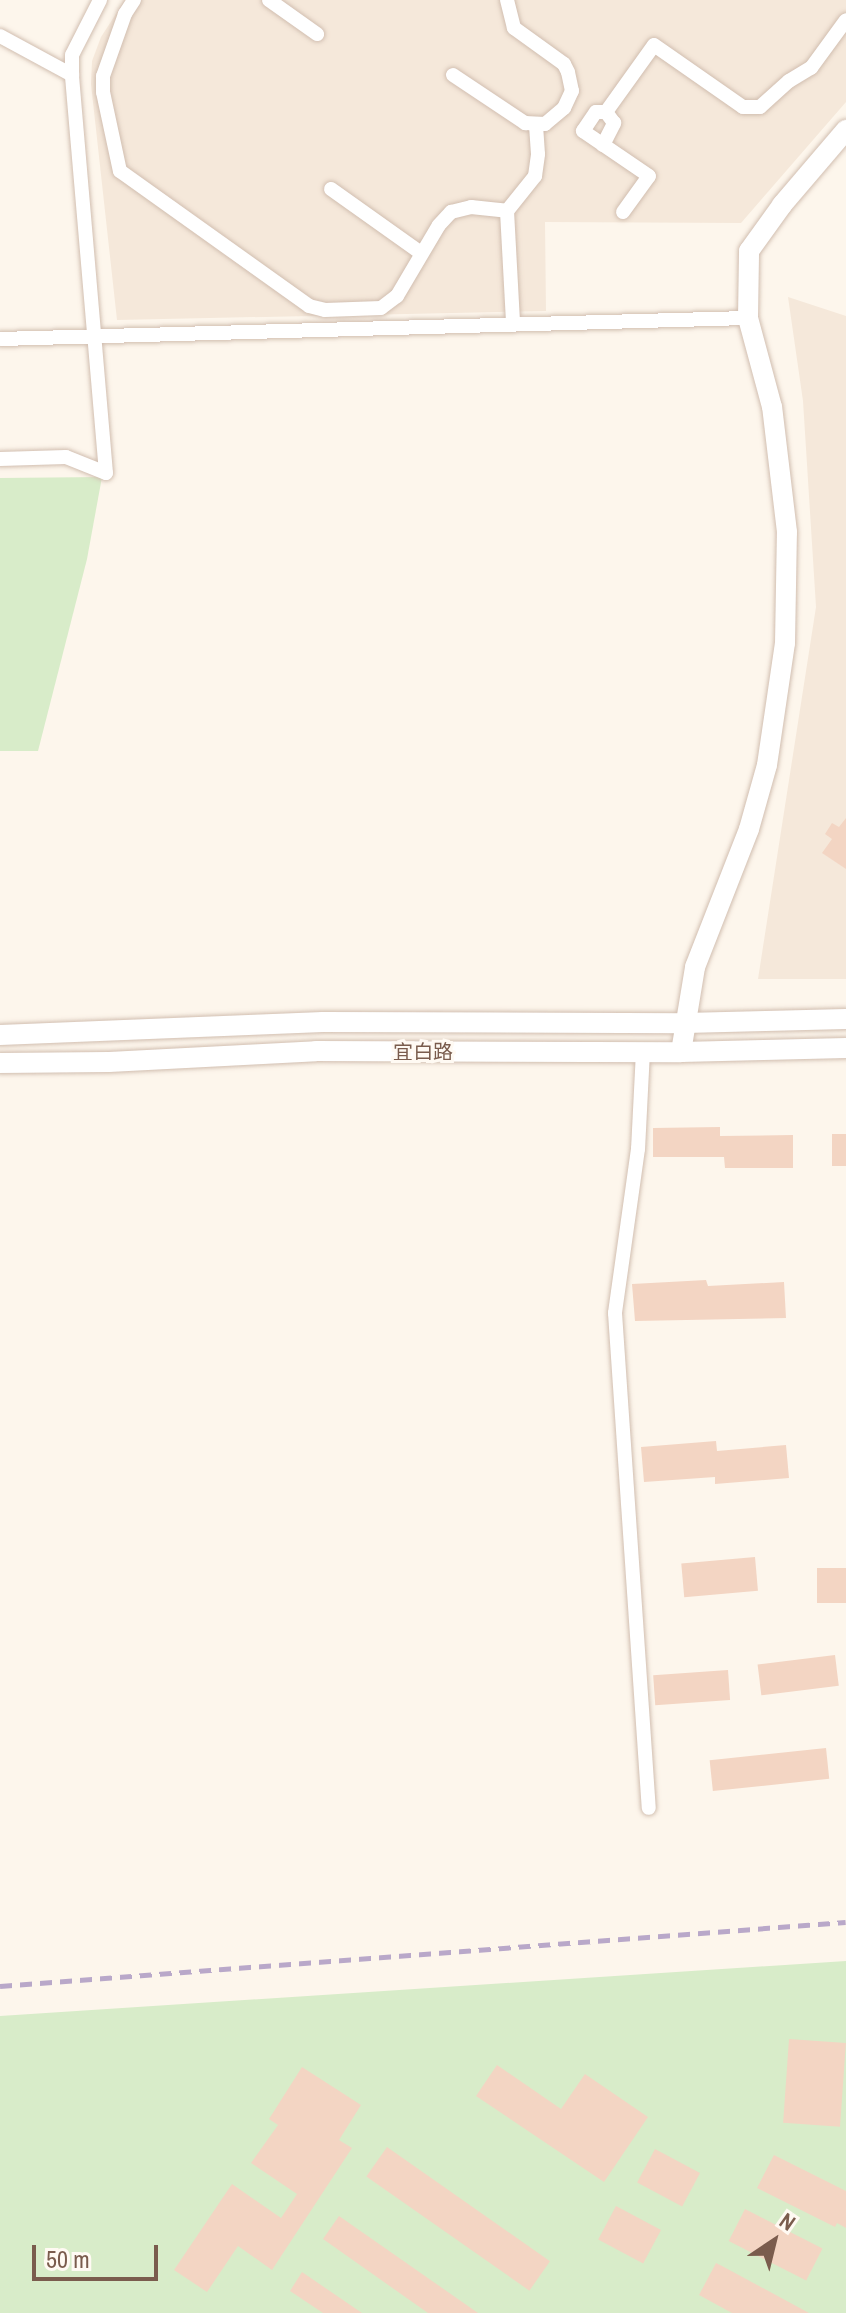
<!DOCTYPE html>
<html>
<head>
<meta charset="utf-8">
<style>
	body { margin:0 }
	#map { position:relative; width:846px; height:2313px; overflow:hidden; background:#fdf6ec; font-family:"Archivo Narrow","Noto Sans SC",sans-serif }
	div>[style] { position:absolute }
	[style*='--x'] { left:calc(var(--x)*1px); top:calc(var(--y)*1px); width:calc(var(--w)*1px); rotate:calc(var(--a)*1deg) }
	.residential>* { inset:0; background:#f5e8da }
	.green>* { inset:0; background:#d8ecc9 }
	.building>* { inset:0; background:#f3d5c3; transform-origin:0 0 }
	.roads { filter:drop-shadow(0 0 2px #d1beb0) drop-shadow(0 0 2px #d1beb0) }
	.street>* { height:14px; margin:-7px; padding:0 7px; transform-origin:7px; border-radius:7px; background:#fff }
	.secondary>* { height:20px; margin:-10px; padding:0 10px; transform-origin:10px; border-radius:10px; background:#fff }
	.rail>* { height:5px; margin-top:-2.5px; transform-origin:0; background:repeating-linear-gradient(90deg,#b9a8c9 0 12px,transparent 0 20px) }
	span { translate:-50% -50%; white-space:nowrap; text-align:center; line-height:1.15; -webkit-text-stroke:6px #fffaf3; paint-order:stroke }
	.street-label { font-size:20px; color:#7a5c4d }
	.north { position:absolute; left:734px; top:2201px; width:80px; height:80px; -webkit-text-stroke:6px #fffaf3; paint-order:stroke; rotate:35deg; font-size:22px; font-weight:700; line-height:32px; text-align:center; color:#7a5c4d }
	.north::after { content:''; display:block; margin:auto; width:28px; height:36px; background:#7a5c4d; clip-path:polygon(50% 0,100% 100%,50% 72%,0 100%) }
	.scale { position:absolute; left:32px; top:2245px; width:126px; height:36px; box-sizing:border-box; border:4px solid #7a5c4d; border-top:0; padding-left:10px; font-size:24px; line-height:28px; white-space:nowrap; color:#7a5c4d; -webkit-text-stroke:6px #fffaf3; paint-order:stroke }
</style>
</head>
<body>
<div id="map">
	<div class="residential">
		<i style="clip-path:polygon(125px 0,846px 0,846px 102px,741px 223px,545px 222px,546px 311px,117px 320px,91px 84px,92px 61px,101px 37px)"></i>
		<i style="clip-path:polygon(788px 297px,846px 316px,846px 979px,758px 979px,816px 607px,803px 401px)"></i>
	</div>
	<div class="green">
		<i style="clip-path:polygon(102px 477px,87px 559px,38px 751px,0 751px,0 478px)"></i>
		<i style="clip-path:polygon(846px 1961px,846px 2313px,0 2313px,0 2016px)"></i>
	</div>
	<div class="building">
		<i style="clip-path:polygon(846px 818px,846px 869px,822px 853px,832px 839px,825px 834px,832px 823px,839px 827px)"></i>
		<i style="clip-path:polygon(720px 1127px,720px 1136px,793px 1135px,793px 1168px,725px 1168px,724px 1157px,653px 1157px,653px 1128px)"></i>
		<i style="left:832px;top:1134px;width:14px;height:32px"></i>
		<i style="clip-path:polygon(706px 1280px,708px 1286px,784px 1282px,786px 1318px,635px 1321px,632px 1284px)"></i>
		<i style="clip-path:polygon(716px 1441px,717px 1451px,786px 1445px,789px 1478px,715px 1484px,715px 1477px,644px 1482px,641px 1447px)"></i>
		<i style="left:755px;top:1557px;width:34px;height:74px;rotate:85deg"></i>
		<i style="left:846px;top:1568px;width:35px;height:29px;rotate:90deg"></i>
		<i style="left:835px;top:1655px;width:31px;height:78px;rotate:83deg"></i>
		<i style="left:728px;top:1670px;width:30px;height:75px;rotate:86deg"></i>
		<i style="left:826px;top:1748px;width:31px;height:117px;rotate:84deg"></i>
		<i style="left:789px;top:2039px;width:57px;height:84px;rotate:4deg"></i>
		<i style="clip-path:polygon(497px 2065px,561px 2109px,585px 2074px,648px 2117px,604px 2182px,476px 2096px)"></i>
		<i style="clip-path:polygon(302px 2067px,361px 2105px,339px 2140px,352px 2148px,272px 2270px,238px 2246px,207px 2292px,174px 2270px,232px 2184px,281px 2218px,297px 2194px,251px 2163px,278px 2125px,269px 2119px)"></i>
		<i style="left:387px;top:2147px;width:199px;height:36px;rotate:35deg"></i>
		<i style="left:655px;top:2149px;width:51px;height:38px;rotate:28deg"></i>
		<i style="clip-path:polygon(774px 2155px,846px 2191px,846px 2228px,837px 2223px,835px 2227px,757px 2188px)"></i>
		<i style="left:616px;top:2206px;width:51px;height:38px;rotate:28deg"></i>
		<i style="left:745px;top:2209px;width:87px;height:36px;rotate:27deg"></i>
		<i style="clip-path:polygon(339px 2216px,478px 2313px,428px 2313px,323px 2239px)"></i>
		<i style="clip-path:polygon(716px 2263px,722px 2266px,809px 2313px,732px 2313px,699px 2295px)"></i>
		<i style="clip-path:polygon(302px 2272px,362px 2313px,323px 2313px,290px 2291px)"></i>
	</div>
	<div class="roads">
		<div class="street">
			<i style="--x:134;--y:0;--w:17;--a:123"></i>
			<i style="--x:125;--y:14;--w:66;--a:109.5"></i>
			<i style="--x:103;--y:76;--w:16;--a:90"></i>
			<i style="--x:103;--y:92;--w:81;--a:77.9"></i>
			<i style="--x:120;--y:171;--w:232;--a:35.5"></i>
			<i style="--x:309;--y:306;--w:16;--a:14"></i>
			<i style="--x:325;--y:310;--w:56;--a:-2"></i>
			<i style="--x:381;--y:308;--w:20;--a:-37"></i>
			<i style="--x:397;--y:296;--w:82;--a:-59.4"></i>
			<i style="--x:439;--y:225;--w:18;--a:-47"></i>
			<i style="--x:451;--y:212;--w:21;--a:-14"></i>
			<i style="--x:471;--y:207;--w:36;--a:6"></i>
			<i style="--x:507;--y:211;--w:45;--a:-51.3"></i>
			<i style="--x:535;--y:176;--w:22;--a:-82"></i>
			<i style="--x:538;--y:154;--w:29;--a:-94"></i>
			<i style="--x:269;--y:0;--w:59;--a:35.3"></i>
			<i style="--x:0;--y:36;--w:82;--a:28.4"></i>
			<i style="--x:453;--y:75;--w:87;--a:33.7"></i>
			<i style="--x:525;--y:123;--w:20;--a:3"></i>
			<i style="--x:545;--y:124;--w:25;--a:-40"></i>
			<i style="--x:564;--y:108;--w:19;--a:-65"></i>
			<i style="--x:572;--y:91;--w:19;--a:-102"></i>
			<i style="--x:568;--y:72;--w:9;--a:-117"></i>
			<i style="--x:564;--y:64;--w:62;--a:-144.2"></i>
			<i style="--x:514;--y:28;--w:29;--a:-104"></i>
			<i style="--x:603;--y:145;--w:25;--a:-63"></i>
			<i style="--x:614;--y:123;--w:14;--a:-126"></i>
			<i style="--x:331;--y:189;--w:110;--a:35.4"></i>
			<i style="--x:507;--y:211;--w:112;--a:86.9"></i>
			<i style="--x:623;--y:212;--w:44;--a:-54.2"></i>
			<i style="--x:649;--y:176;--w:80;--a:-145.7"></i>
			<i style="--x:583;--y:131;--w:23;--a:-56"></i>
			<i style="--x:596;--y:112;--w:10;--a:0"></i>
			<i style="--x:606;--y:112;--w:82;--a:-54.4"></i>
			<i style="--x:654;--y:45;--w:108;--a:34.9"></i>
			<i style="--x:743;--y:107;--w:17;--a:0"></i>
			<i style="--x:760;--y:107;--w:39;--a:-42"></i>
			<i style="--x:789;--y:81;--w:26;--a:-31"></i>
			<i style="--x:811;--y:68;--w:59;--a:-53.9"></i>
			<i style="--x:0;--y:339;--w:748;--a:-1.61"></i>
			<i style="--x:0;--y:459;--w:66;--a:-1.7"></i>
			<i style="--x:66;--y:457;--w:43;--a:21.8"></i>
			<i style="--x:106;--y:473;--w:399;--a:-94.9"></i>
			<i style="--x:72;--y:75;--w:20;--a:-90"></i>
			<i style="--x:72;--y:55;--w:62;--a:-63"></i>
			<i style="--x:643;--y:1051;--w:98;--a:92.9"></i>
			<i style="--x:638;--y:1149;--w:166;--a:98"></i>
			<i style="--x:615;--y:1313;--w:496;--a:86.1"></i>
		</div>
		<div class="secondary">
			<i style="--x:0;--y:1035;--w:323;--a:-2.3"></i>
			<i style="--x:323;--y:1022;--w:362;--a:0.2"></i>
			<i style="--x:685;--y:1023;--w:161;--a:-1.4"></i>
			<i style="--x:681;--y:1052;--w:86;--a:-80.6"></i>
			<i style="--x:695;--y:967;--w:148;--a:-68.6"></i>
			<i style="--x:749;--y:829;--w:66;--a:-74.3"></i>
			<i style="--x:767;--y:765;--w:123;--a:-81.6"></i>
			<i style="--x:785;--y:643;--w:111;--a:-89"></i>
			<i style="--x:787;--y:532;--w:126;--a:-96.8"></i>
			<i style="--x:772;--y:407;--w:92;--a:-105.1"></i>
			<i style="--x:748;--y:318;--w:67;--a:-89.1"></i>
			<i style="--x:749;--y:251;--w:57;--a:-54.3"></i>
			<i style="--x:782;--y:205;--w:99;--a:-49.5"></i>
			<i style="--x:0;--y:1063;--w:109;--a:-0.5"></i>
			<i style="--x:109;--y:1062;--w:207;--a:-3"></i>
			<i style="--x:316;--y:1051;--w:365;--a:0.2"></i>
			<i style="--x:681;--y:1052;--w:165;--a:-1.4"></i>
		</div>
	</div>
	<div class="rail">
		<i style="--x:0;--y:1986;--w:848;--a:-4.33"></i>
	</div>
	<div class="street-label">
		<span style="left:423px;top:1051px">宜白路</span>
	</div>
	<div class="north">N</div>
	<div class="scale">50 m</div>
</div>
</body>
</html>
